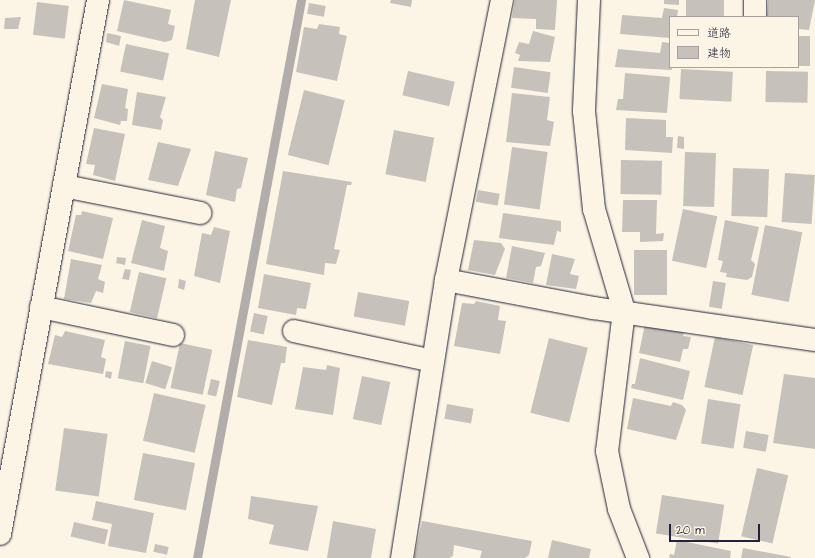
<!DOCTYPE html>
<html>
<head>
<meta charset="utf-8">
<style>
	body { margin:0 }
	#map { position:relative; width:815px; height:558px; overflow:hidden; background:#fcf5e5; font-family:"Architects Daughter","Klee One",sans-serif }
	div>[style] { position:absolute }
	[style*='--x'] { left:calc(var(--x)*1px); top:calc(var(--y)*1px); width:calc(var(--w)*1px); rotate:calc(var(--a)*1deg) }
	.stream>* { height:9px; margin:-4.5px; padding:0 4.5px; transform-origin:4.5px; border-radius:4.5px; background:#b2adab }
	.building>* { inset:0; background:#c6c1bb; transform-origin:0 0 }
	.roads { filter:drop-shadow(0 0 1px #22223b) drop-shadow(0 0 1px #22223b) }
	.minor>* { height:22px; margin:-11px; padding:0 11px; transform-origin:11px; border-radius:11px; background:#fcf5e5 }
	span { translate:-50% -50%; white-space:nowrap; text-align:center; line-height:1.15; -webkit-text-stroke:3px #fcf5e5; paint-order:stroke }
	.legend { position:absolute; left:669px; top:16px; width:130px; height:52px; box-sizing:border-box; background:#fcf5e5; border:1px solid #a5a1a1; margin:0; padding:5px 7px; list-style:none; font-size:12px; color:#22223b }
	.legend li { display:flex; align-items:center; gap:8px; height:20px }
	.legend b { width:20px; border:1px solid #a5a1a1 }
	.scale { position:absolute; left:669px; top:524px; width:91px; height:18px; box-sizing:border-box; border:2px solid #22223b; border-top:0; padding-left:5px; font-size:12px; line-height:14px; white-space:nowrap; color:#22223b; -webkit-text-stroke:3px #fcf5e5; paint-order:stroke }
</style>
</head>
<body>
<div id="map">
	<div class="stream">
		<i style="--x:197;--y:558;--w:568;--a:-79.44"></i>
	</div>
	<div class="building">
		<i style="clip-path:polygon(124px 0,171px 10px,168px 24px,175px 26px,172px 40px,165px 42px,117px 31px)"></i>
		<i style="clip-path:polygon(195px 0,231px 0,219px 57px,186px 49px)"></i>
		<i style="clip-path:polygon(391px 0,412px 0,411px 7px,390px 3px)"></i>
		<i style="clip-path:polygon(515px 0,557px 0,555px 30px,536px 29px,536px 19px,512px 18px)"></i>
		<i style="clip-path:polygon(664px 0,679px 0,679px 5px,664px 4px)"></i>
		<i style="left:686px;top:0;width:38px;height:17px"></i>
		<i style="clip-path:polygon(768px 0,815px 0,809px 30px,798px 29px,798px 17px,767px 17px)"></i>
		<i style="left:37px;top:2px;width:32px;height:33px;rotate:7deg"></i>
		<i style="left:309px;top:3px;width:17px;height:11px;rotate:10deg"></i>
		<i style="clip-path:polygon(664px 8px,678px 10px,677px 17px,670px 17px,670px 38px,620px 34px,622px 15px,662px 18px)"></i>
		<i style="clip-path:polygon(21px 17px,18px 29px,4px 29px,5px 18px)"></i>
		<i style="clip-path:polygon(319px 24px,340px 27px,339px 34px,347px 36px,337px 81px,296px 72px,304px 27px,317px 29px)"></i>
		<i style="clip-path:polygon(533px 31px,555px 37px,550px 62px,518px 61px,520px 55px,515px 53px,519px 42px,529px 44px)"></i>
		<i style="clip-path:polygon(107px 33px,121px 36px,119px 46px,106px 42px)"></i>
		<i style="left:798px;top:36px;width:12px;height:30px"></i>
		<i style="clip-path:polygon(662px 42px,670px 43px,672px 70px,615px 67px,618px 49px,660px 53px)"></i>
		<i style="left:126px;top:44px;width:44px;height:28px;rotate:12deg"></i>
		<i style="left:514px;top:67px;width:37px;height:21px;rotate:8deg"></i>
		<i style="left:681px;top:69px;width:52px;height:30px;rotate:3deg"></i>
		<i style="left:408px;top:71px;width:48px;height:25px;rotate:13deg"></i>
		<i style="left:766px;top:71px;width:42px;height:31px;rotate:1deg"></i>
		<i style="clip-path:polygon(625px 73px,670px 77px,667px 113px,616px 110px,618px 99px,623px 99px)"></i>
		<i style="clip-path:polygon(102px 84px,128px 89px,125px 108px,128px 109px,127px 121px,121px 121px,120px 125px,94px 118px)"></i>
		<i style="left:304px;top:90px;width:42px;height:67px;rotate:14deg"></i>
		<i style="clip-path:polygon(137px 92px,166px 97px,160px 117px,163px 120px,161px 130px,132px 125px)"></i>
		<i style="clip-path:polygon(512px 93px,550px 97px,547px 120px,554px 122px,550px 146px,506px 142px)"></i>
		<i style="clip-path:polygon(626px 118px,666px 120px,666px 137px,673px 137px,672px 153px,625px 150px)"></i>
		<i style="clip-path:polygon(94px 128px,125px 134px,115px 181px,93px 175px,95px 165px,86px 164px)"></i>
		<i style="left:394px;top:130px;width:41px;height:45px;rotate:11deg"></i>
		<i style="clip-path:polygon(678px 136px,684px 137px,684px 149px,677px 148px)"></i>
		<i style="clip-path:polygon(158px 142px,191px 149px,178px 186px,148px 180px)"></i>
		<i style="left:512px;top:147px;width:36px;height:58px;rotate:8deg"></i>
		<i style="clip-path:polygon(215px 151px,248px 158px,241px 188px,237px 189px,235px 202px,206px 195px)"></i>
		<i style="left:685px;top:152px;width:31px;height:54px;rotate:2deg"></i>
		<i style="left:621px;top:160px;width:41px;height:34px;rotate:1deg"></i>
		<i style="left:733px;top:168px;width:36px;height:48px;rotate:2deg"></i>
		<i style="clip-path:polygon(283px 171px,352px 182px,351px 185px,347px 185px,334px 249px,340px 250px,336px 264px,325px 263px,324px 275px,266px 264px)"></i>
		<i style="left:785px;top:173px;width:30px;height:49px;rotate:4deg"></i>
		<i style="left:478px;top:190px;width:22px;height:12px;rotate:10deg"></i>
		<i style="clip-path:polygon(623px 200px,657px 200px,656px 234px,664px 233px,663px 241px,640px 242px,640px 232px,622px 232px)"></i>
		<i style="left:683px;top:209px;width:35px;height:53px;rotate:12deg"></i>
		<i style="clip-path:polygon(82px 211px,113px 218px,103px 259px,68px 251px,76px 215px,81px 215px)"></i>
		<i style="clip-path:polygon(503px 213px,561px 221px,561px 232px,557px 231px,554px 245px,499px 238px)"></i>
		<i style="clip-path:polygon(142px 220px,165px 226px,160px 248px,168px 251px,164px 271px,131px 263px)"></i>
		<i style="clip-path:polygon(725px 220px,759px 227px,751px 260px,755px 264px,752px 277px,747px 280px,726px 277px,727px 273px,720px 272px,723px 261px,718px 260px)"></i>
		<i style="left:765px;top:225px;width:38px;height:71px;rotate:11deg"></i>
		<i style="clip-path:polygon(214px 227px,230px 231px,220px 283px,194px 276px,202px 233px,211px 235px)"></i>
		<i style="clip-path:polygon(474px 240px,501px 243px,505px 249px,495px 275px,468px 270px)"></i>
		<i style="clip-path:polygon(512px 246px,545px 253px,541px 266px,536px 267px,533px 283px,506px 278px)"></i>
		<i style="left:667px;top:250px;width:45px;height:33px;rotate:90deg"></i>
		<i style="clip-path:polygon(552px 254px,575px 259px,570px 274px,579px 276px,576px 289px,546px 285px)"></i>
		<i style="clip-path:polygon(117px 257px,126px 258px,125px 265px,116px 263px)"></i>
		<i style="clip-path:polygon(71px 259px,102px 265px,98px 279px,105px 282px,103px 293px,96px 291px,91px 303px,64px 299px)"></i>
		<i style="clip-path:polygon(125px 269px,131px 270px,129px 280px,122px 279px)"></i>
		<i style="left:139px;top:272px;width:28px;height:41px;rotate:13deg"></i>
		<i style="clip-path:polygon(264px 274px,311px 283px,306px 309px,297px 308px,296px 315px,258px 308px)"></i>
		<i style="clip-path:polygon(179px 279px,186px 281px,184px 290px,178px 288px)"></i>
		<i style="left:713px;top:281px;width:13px;height:26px;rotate:9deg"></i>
		<i style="left:358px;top:292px;width:52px;height:25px;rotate:10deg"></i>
		<i style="clip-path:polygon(476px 301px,500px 306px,498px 320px,506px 321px,500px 354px,454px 346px,462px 303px,474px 304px)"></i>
		<i style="left:254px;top:313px;width:14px;height:19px;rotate:12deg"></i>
		<i style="clip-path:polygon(645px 324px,684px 332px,683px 336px,691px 337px,688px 349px,683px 349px,680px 362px,639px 353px)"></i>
		<i style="clip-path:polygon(65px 331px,105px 340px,101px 357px,106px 359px,103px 374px,48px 364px,55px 335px,62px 337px)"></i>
		<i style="left:715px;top:337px;width:39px;height:51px;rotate:12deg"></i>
		<i style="left:549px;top:338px;width:40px;height:77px;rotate:14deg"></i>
		<i style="clip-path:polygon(248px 340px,287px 347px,285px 363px,281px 363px,272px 405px,237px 397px)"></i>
		<i style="left:125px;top:341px;width:26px;height:38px;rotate:11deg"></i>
		<i style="left:180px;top:343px;width:33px;height:46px;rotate:12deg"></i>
		<i style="clip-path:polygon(640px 358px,690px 371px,683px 400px,631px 388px,632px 384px,635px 384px)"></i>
		<i style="left:152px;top:361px;width:21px;height:23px;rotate:17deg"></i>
		<i style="clip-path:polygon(327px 365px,340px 368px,333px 415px,295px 409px,303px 367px,326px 370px)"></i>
		<i style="clip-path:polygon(106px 371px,112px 372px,111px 379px,105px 377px)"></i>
		<i style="clip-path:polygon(784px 374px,815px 378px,815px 449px,773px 443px)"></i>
		<i style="left:362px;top:376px;width:29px;height:44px;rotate:12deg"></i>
		<i style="left:211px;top:379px;width:9px;height:16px;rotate:13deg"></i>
		<i style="left:154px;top:393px;width:53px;height:49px;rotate:13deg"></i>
		<i style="clip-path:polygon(633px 398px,671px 406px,673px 402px,682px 405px,686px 410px,676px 440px,627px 429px)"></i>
		<i style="left:708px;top:399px;width:33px;height:45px;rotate:9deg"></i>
		<i style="left:447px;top:404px;width:27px;height:15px;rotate:10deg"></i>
		<i style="left:64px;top:428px;width:44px;height:63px;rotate:8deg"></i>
		<i style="left:746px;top:431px;width:23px;height:17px;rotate:10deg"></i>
		<i style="left:143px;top:453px;width:53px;height:48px;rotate:11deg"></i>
		<i style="left:757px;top:468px;width:32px;height:70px;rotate:13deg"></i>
		<i style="left:662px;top:495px;width:63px;height:39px;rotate:9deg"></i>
		<i style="clip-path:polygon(251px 496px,318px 506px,308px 551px,269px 544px,274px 525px,248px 519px)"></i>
		<i style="clip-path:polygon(96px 501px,154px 513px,146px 553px,108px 546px,112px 524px,92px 520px)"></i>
		<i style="clip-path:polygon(333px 521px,376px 529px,371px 558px,327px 558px)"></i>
		<i style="clip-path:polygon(422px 521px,532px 541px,529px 555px,525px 558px,480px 558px,482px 551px,454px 545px,453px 556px,449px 558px,414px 558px)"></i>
		<i style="left:74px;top:522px;width:35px;height:15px;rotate:13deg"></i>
		<i style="clip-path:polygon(552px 540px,591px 549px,589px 558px,548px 558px)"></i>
		<i style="clip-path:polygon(677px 540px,731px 551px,730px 558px,669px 558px,670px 554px,674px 555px)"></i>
		<i style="left:155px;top:544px;width:14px;height:8px;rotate:12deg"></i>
		<i style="clip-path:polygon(743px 548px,791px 557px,791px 558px,741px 558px)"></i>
	</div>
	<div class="roads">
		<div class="minor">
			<i style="--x:589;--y:0;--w:111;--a:92.6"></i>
			<i style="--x:584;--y:111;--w:99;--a:84.2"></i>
			<i style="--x:594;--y:209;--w:106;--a:73.6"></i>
			<i style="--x:624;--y:311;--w:141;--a:96.9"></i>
			<i style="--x:607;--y:451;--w:59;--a:78.3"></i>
			<i style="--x:619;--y:509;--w:53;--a:68.8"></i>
			<i style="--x:755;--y:17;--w:17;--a:-90"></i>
			<i style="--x:64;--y:186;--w:139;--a:11.2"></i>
			<i style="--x:446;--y:280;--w:150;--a:10.8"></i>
			<i style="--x:593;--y:308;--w:224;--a:8.2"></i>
			<i style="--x:41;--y:307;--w:135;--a:12"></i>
			<i style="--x:294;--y:331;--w:142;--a:12.2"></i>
			<i style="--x:0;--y:534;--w:543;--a:-79.6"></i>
			<i style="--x:402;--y:558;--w:281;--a:-81"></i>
			<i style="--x:446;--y:280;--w:286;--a:-78.7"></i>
		</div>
	</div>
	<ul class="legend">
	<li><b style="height:5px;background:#fcf5e5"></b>道路</li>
	<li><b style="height:11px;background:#c6c1bb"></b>建物</li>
	</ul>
	<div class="scale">20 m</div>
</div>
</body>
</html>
